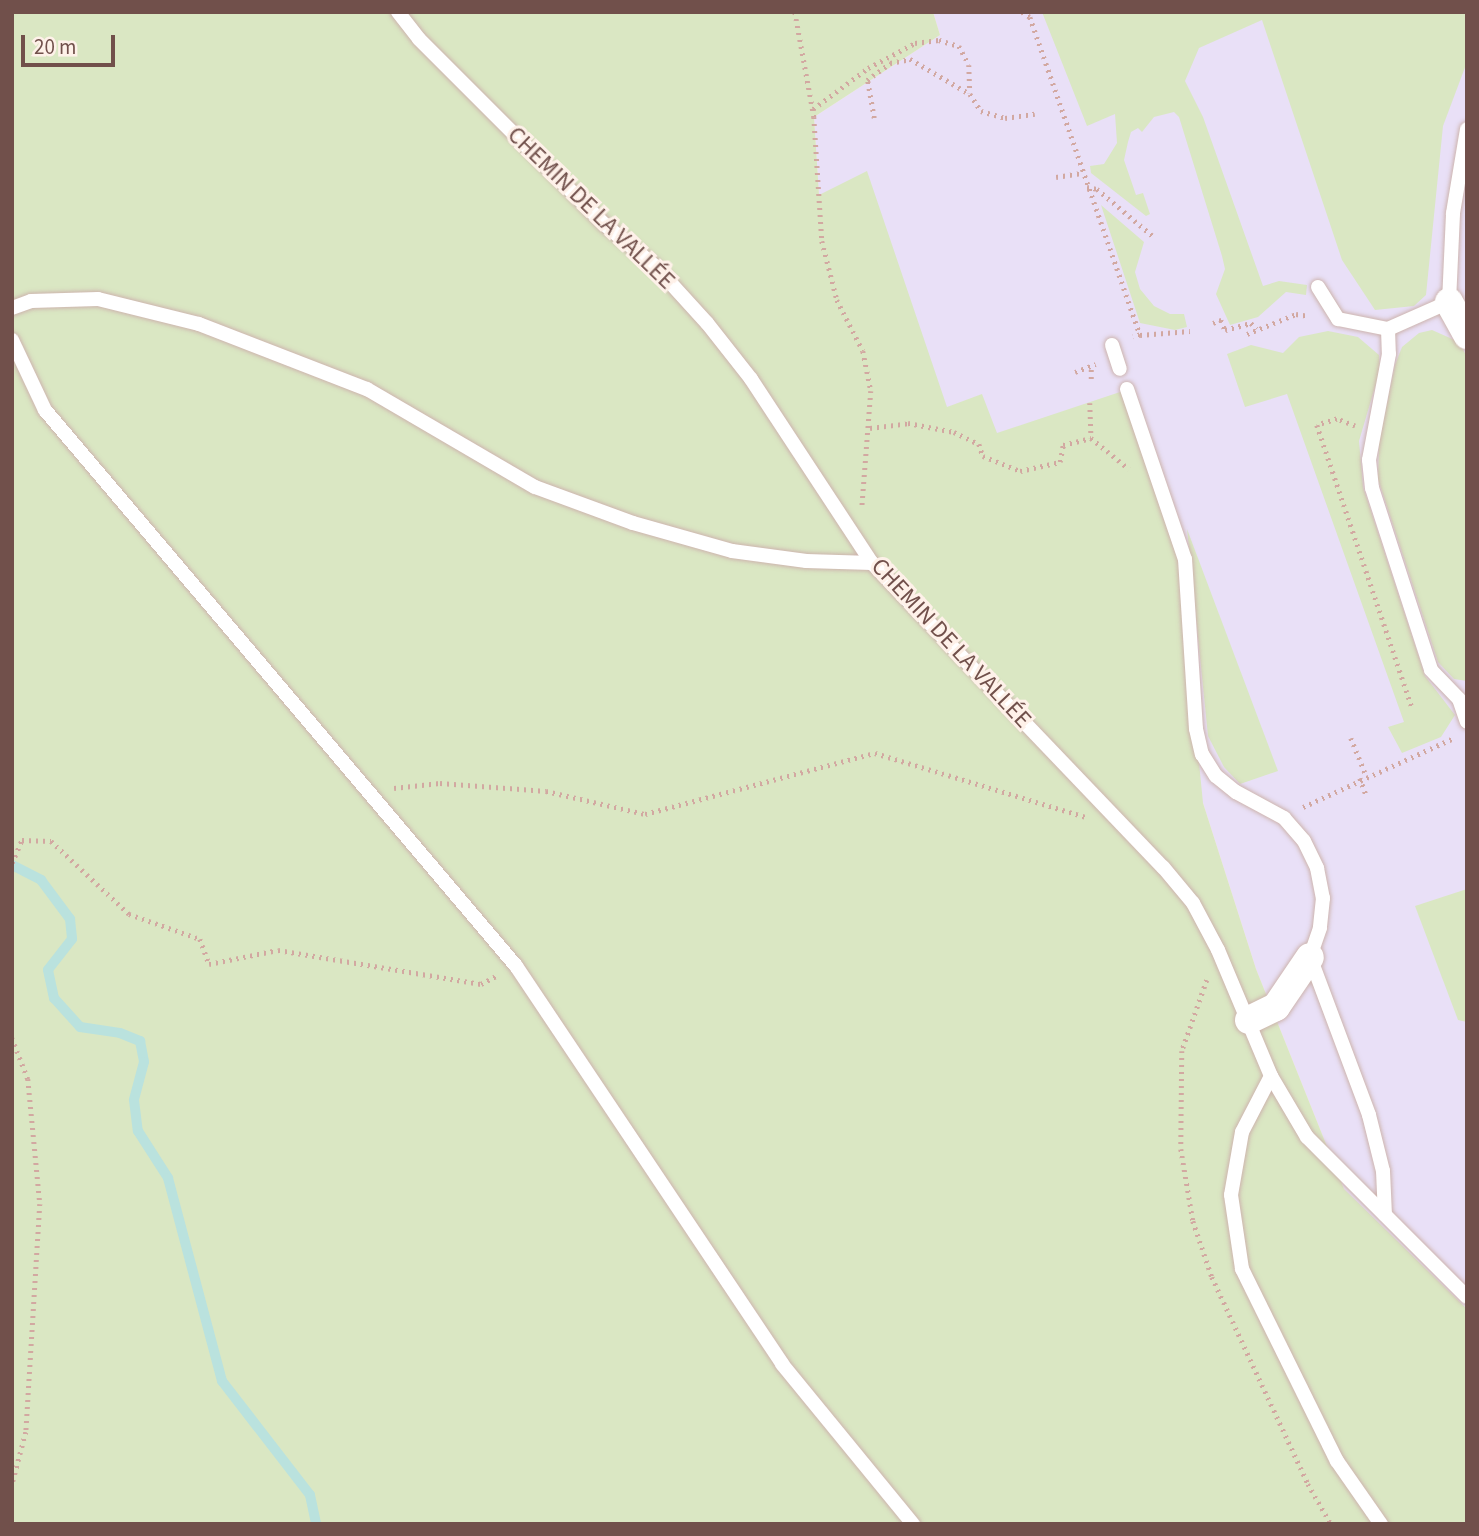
<!DOCTYPE html>
<html>
<head>
<meta charset="utf-8">
<style>
	body { margin:0 }
	#map { position:relative; width:1479px; height:1536px; overflow:hidden; background:#faece4; font-family:"Source Sans 3",sans-serif }
	div>[style] { position:absolute }
	[style*='--x'] { left:calc(var(--x)*1px); top:calc(var(--y)*1px); width:calc(var(--w)*1px); rotate:calc(var(--a)*1deg) }
	.education>* { inset:0; background:#e9e0f7 }
	.green>* { inset:0; background:#dae7c3 }
	.stream>* { height:10px; margin:-5px; padding:0 5px; transform-origin:5px; border-radius:5px; background:#bae2de }
	.path>* { height:4.5px; margin-top:-2.25px; transform-origin:0; background:repeating-linear-gradient(90deg,#d2a8a1 0 2px,transparent 0 7px) }
	.roads { filter:drop-shadow(0 0 2px #cdb4ae) drop-shadow(0 0 2px #cdb4ae) }
	.lane>* { height:14px; margin:-7px; padding:0 7px; transform-origin:7px; border-radius:7px; background:#fff }
	.street>* { height:28px; margin:-14px; padding:0 14px; transform-origin:14px; border-radius:14px; background:#fff }
	span { translate:-50% -50%; white-space:nowrap; text-align:center; line-height:1.15; -webkit-text-stroke:6px #fef1e9; paint-order:stroke }
	.street-label { font-size:24px; color:#71504b }
	.frame { position:absolute; inset:0; border:14px solid #71504b; pointer-events:none }
	.scale { position:absolute; left:21px; top:35px; width:94px; height:32px; box-sizing:border-box; border:4px solid #71504b; border-top:0; padding-left:9px; font-size:21px; line-height:24px; white-space:nowrap; color:#71504b; -webkit-text-stroke:5px #fef1e9; paint-order:stroke }
</style>
</head>
<body>
<div id="map">
	<div class="education">
		<i style="clip-path:polygon(933px 12px,1467px 12px,1467px 1524px,1344px 1189px,1256px 969px,1203px 803px,920px 481px,819px 196px,814px 117px,940px 35px)"></i>
	</div>
	<div class="green">
		<i style="clip-path:polygon(12px 12px,933px 12px,940px 35px,814px 117px,819px 195px,867px 171px,947px 407px,982px 394px,997px 433px,1123px 391px,1179px 560px,1203px 803px,1256px 969px,1344px 1189px,1467px 1309px,1467px 1524px,12px 1524px)"></i>
		<i style="clip-path:polygon(1042px 12px,1467px 12px,1467px 62px,1443px 126px,1426px 295px,1414px 306px,1375px 310px,1342px 260px,1262px 20px,1199px 48px,1185px 81px,1203px 117px,1263px 286px,1279px 281px,1307px 285px,1306px 295px,1286px 292px,1258px 317px,1230px 325px,1216px 294px,1225px 269px,1222px 256px,1179px 117px,1174px 112px,1154px 117px,1142px 132px,1138px 128px,1131px 132px,1128px 142px,1124px 160px,1136px 195px,1143px 193px,1150px 214px,1146px 216px,1091px 173px,1090px 166px,1104px 164px,1117px 143px,1115px 114px,1087px 126px)"></i>
		<i style="clip-path:polygon(1101px 205px,1144px 242px,1135px 272px,1140px 289px,1154px 306px,1170px 314px,1184px 314px,1187px 327px,1175px 330px,1140px 323px)"></i>
		<i style="clip-path:polygon(1432px 330px,1459px 342px,1467px 357px,1467px 681px,1454px 679px,1438px 662px,1378px 479px,1379px 442px,1395px 365px,1402px 347px,1419px 333px)"></i>
		<i style="clip-path:polygon(1328px 331px,1358px 337px,1379px 355px,1380px 370px,1359px 441px,1363px 487px,1425px 676px,1455px 715px,1441px 737px,1402px 753px,1388px 727px,1404px 722px,1287px 394px,1245px 407px,1227px 354px,1251px 345px,1283px 353px,1299px 337px)"></i>
		<i style="clip-path:polygon(1187px 529px,1278px 771px,1240px 784px,1224px 767px,1208px 736px)"></i>
		<i style="clip-path:polygon(1467px 889px,1467px 1022px,1458px 1020px,1415px 906px)"></i>
	</div>
	<div class="stream">
		<i style="--x:12;--y:865;--w:33;--a:27"></i>
		<i style="--x:41;--y:880;--w:49;--a:53.4"></i>
		<i style="--x:70;--y:919;--w:20;--a:84"></i>
		<i style="--x:72;--y:939;--w:39;--a:128"></i>
		<i style="--x:48;--y:970;--w:29;--a:78"></i>
		<i style="--x:54;--y:998;--w:39;--a:48"></i>
		<i style="--x:80;--y:1027;--w:40;--a:8.5"></i>
		<i style="--x:120;--y:1033;--w:22;--a:22"></i>
		<i style="--x:140;--y:1041;--w:21;--a:79"></i>
		<i style="--x:144;--y:1062;--w:39;--a:105"></i>
		<i style="--x:134;--y:1100;--w:31;--a:83"></i>
		<i style="--x:138;--y:1131;--w:56;--a:57.4"></i>
		<i style="--x:168;--y:1178;--w:210;--a:75.1"></i>
		<i style="--x:222;--y:1381;--w:144;--a:52.3"></i>
		<i style="--x:310;--y:1495;--w:30;--a:78"></i>
	</div>
	<div class="path">
		<i style="--x:795;--y:12;--w:107;--a:79.7"></i>
		<i style="--x:814;--y:117;--w:124;--a:86.3"></i>
		<i style="--x:822;--y:241;--w:61;--a:75.7"></i>
		<i style="--x:837;--y:300;--w:57;--a:63"></i>
		<i style="--x:863;--y:351;--w:41;--a:78.7"></i>
		<i style="--x:871;--y:391;--w:116;--a:94.4"></i>
		<i style="--x:1022;--y:12;--w:9;--a:32"></i>
		<i style="--x:1030;--y:17;--w:336;--a:70.9"></i>
		<i style="--x:1140;--y:335;--w:7;--a:164"></i>
		<i style="--x:813;--y:109;--w:69;--a:-36.7"></i>
		<i style="--x:868;--y:68;--w:53;--a:-28"></i>
		<i style="--x:915;--y:43;--w:24;--a:-7"></i>
		<i style="--x:939;--y:40;--w:21;--a:17"></i>
		<i style="--x:959;--y:46;--w:21;--a:62"></i>
		<i style="--x:969;--y:65;--w:28;--a:88"></i>
		<i style="--x:874;--y:118;--w:39;--a:-100"></i>
		<i style="--x:867;--y:80;--w:29;--a:-36"></i>
		<i style="--x:890;--y:63;--w:20;--a:-11"></i>
		<i style="--x:910;--y:59;--w:69;--a:30.3"></i>
		<i style="--x:970;--y:94;--w:20;--a:57"></i>
		<i style="--x:981;--y:111;--w:25;--a:16"></i>
		<i style="--x:1005;--y:118;--w:30;--a:-8"></i>
		<i style="--x:1056;--y:177;--w:26;--a:-9"></i>
		<i style="--x:1087;--y:187;--w:10;--a:11"></i>
		<i style="--x:1097;--y:189;--w:75;--a:40.1"></i>
		<i style="--x:1213;--y:323;--w:9;--a:-21"></i>
		<i style="--x:1221;--y:320;--w:11;--a:68"></i>
		<i style="--x:1225;--y:330;--w:27;--a:-15"></i>
		<i style="--x:1251;--y:323;--w:8;--a:45"></i>
		<i style="--x:1247;--y:334;--w:53;--a:-22.2"></i>
		<i style="--x:1296;--y:314;--w:13;--a:9"></i>
		<i style="--x:1140;--y:335;--w:50;--a:-4.6"></i>
		<i style="--x:1075;--y:372;--w:22;--a:-21"></i>
		<i style="--x:1091;--y:379;--w:13;--a:-90"></i>
		<i style="--x:1090;--y:403;--w:35;--a:88"></i>
		<i style="--x:1355;--y:426;--w:19;--a:-159"></i>
		<i style="--x:1337;--y:419;--w:21;--a:163"></i>
		<i style="--x:1317;--y:425;--w:299;--a:71.4"></i>
		<i style="--x:870;--y:428;--w:38;--a:-7"></i>
		<i style="--x:908;--y:423;--w:47;--a:11.1"></i>
		<i style="--x:954;--y:432;--w:28;--a:26"></i>
		<i style="--x:979;--y:444;--w:13;--a:72"></i>
		<i style="--x:983;--y:456;--w:40;--a:22"></i>
		<i style="--x:1020;--y:471;--w:41;--a:-12.7"></i>
		<i style="--x:1060;--y:462;--w:17;--a:-80"></i>
		<i style="--x:1063;--y:445;--w:29;--a:-14"></i>
		<i style="--x:1091;--y:438;--w:49;--a:39.2"></i>
		<i style="--x:1351;--y:738;--w:40;--a:68"></i>
		<i style="--x:1360;--y:778;--w:20;--a:70"></i>
		<i style="--x:394;--y:788;--w:46;--a:-6.2"></i>
		<i style="--x:440;--y:783;--w:106;--a:4.3"></i>
		<i style="--x:546;--y:791;--w:102;--a:13.1"></i>
		<i style="--x:645;--y:814;--w:238;--a:-14.9"></i>
		<i style="--x:875;--y:753;--w:220;--a:16.9"></i>
		<i style="--x:1303;--y:807;--w:166;--a:-24.6"></i>
		<i style="--x:12;--y:863;--w:25;--a:-67"></i>
		<i style="--x:22;--y:840;--w:29;--a:2"></i>
		<i style="--x:51;--y:841;--w:107;--a:43.1"></i>
		<i style="--x:129;--y:914;--w:75;--a:19.4"></i>
		<i style="--x:200;--y:939;--w:27;--a:70"></i>
		<i style="--x:209;--y:964;--w:70;--a:-11.5"></i>
		<i style="--x:278;--y:950;--w:206;--a:9.5"></i>
		<i style="--x:481;--y:984;--w:17;--a:-28"></i>
		<i style="--x:1207;--y:980;--w:75;--a:109.4"></i>
		<i style="--x:1182;--y:1051;--w:98;--a:90.6"></i>
		<i style="--x:1181;--y:1149;--w:73;--a:80.5"></i>
		<i style="--x:1193;--y:1221;--w:59;--a:71.3"></i>
		<i style="--x:1212;--y:1277;--w:228;--a:65.1"></i>
		<i style="--x:1308;--y:1484;--w:46;--a:60.1"></i>
		<i style="--x:12;--y:1038;--w:44;--a:68.7"></i>
		<i style="--x:28;--y:1079;--w:126;--a:84.5"></i>
		<i style="--x:40;--y:1204;--w:228;--a:93.5"></i>
		<i style="--x:26;--y:1432;--w:55;--a:104.8"></i>
	</div>
	<div class="roads">
		<div class="lane">
			<i style="--x:398;--y:12;--w:34;--a:52"></i>
			<i style="--x:419;--y:39;--w:262;--a:45"></i>
			<i style="--x:604;--y:224;--w:67;--a:39.6"></i>
			<i style="--x:656;--y:267;--w:76;--a:47.7"></i>
			<i style="--x:707;--y:323;--w:71;--a:51.8"></i>
			<i style="--x:751;--y:379;--w:220;--a:56.7"></i>
			<i style="--x:872;--y:563;--w:421;--a:46.3"></i>
			<i style="--x:1163;--y:867;--w:47;--a:50.2"></i>
			<i style="--x:1193;--y:903;--w:53;--a:62"></i>
			<i style="--x:1218;--y:950;--w:137;--a:67.2"></i>
			<i style="--x:1271;--y:1076;--w:71;--a:59.5"></i>
			<i style="--x:1307;--y:1137;--w:226;--a:45"></i>
			<i style="--x:1318;--y:287;--w:38;--a:58"></i>
			<i style="--x:1338;--y:319;--w:51;--a:11.3"></i>
			<i style="--x:1388;--y:329;--w:67;--a:-23.9"></i>
			<i style="--x:1449;--y:302;--w:89;--a:-87.4"></i>
			<i style="--x:1453;--y:213;--w:85;--a:-80.5"></i>
			<i style="--x:12;--y:308;--w:20;--a:-20"></i>
			<i style="--x:31;--y:301;--w:67;--a:-1.7"></i>
			<i style="--x:98;--y:299;--w:104;--a:13.9"></i>
			<i style="--x:199;--y:324;--w:180;--a:21.2"></i>
			<i style="--x:367;--y:389;--w:194;--a:30.3"></i>
			<i style="--x:535;--y:487;--w:104;--a:20.2"></i>
			<i style="--x:633;--y:523;--w:103;--a:15.8"></i>
			<i style="--x:732;--y:551;--w:75;--a:7.7"></i>
			<i style="--x:806;--y:561;--w:66;--a:1.7"></i>
			<i style="--x:1388;--y:329;--w:25;--a:88"></i>
			<i style="--x:1389;--y:354;--w:108;--a:100.7"></i>
			<i style="--x:1369;--y:460;--w:28;--a:84"></i>
			<i style="--x:1372;--y:488;--w:191;--a:72"></i>
			<i style="--x:1431;--y:670;--w:40;--a:46"></i>
			<i style="--x:1459;--y:699;--w:24;--a:71"></i>
			<i style="--x:12;--y:340;--w:77;--a:64.8"></i>
			<i style="--x:45;--y:410;--w:729;--a:49.73"></i>
			<i style="--x:516;--y:966;--w:479;--a:56.2"></i>
			<i style="--x:782;--y:1364;--w:207;--a:50.7"></i>
			<i style="--x:1112;--y:345;--w:25;--a:72"></i>
			<i style="--x:1127;--y:389;--w:180;--a:71.2"></i>
			<i style="--x:1185;--y:559;--w:170;--a:86.3"></i>
			<i style="--x:1196;--y:729;--w:26;--a:77"></i>
			<i style="--x:1202;--y:754;--w:26;--a:58"></i>
			<i style="--x:1216;--y:776;--w:26;--a:39"></i>
			<i style="--x:1236;--y:792;--w:55;--a:28.4"></i>
			<i style="--x:1284;--y:818;--w:30;--a:49"></i>
			<i style="--x:1304;--y:841;--w:30;--a:64"></i>
			<i style="--x:1317;--y:868;--w:31;--a:79"></i>
			<i style="--x:1323;--y:898;--w:30;--a:96"></i>
			<i style="--x:1320;--y:928;--w:31;--a:109"></i>
			<i style="--x:1310;--y:957;--w:169;--a:69.5"></i>
			<i style="--x:1369;--y:1115;--w:58;--a:76"></i>
			<i style="--x:1383;--y:1171;--w:44;--a:87.4"></i>
			<i style="--x:1271;--y:1076;--w:63;--a:117.4"></i>
			<i style="--x:1242;--y:1132;--w:64;--a:99.9"></i>
			<i style="--x:1231;--y:1195;--w:75;--a:81.5"></i>
			<i style="--x:1242;--y:1269;--w:214;--a:63.7"></i>
			<i style="--x:1337;--y:1461;--w:77;--a:55.1"></i>
		</div>
		<div class="street">
			<i style="--x:1449;--y:302;--w:38;--a:61"></i>
			<i style="--x:1249;--y:1020;--w:30;--a:-26"></i>
			<i style="--x:1276;--y:1007;--w:60;--a:-55.8"></i>
		</div>
	</div>
	<div class="street-label">
		<span style="left:591px;top:208px;rotate:44deg">CHEMIN DE LA VALLÉE</span>
		<span style="left:951px;top:643px;rotate:47deg">CHEMIN DE LA VALLÉE</span>
	</div>
	<div class="frame"></div>
	<div class="scale">20 m</div>
</div>
</body>
</html>
